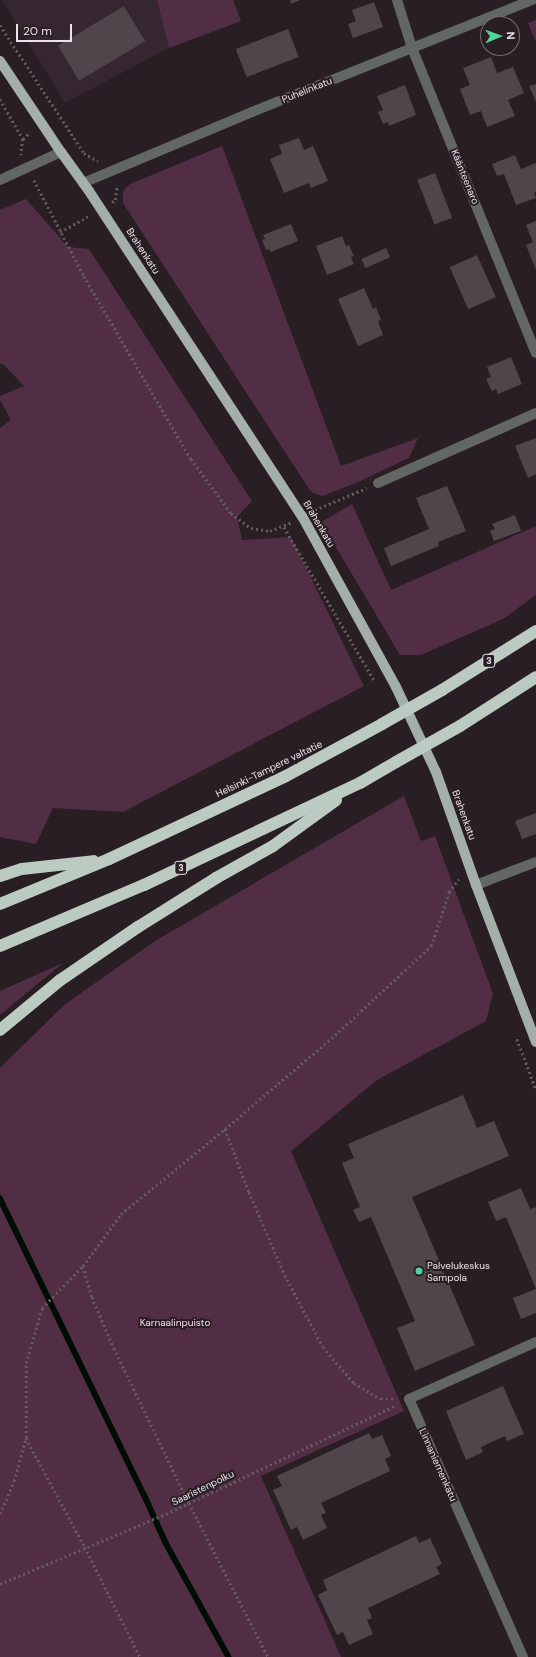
<!DOCTYPE html>
<html>
<head>
<meta charset="utf-8">
<style>
	body { margin:0 }
	#map { position:relative; width:536px; height:1657px; overflow:hidden; background:#281e24; font-family:"DM Sans",sans-serif }
	div>[style] { position:absolute }
	[style*='--x'] { left:calc(var(--x)*1px); top:calc(var(--y)*1px); width:calc(var(--w)*1px); rotate:calc(var(--a)*1deg) }
	.built>* { inset:0; background:#36262f }
	.green>* { inset:0; background:#512e43 }
	.stream>* { height:5.5px; margin:-2.75px; padding:0 2.75px; transform-origin:2.75px; border-radius:2.75px; background:#000d04 }
	.building>* { inset:0; background:#51454c; transform-origin:0 0 }
	.path>* { height:2.5px; margin-top:-1.25px; transform-origin:0; background:repeating-linear-gradient(90deg,#645b60 0 2px,transparent 0 5px) }
	.minor>* { height:10px; margin:-5px; padding:0 5px; transform-origin:5px; border-radius:5px; background:#626764 }
	.major>* { height:10px; margin:-5px; padding:0 5px; transform-origin:5px; border-radius:5px; background:#a3afa8 }
	.highway>* { height:12px; margin:-6px; padding:0 6px; transform-origin:6px; border-radius:6px; background:#bccbc2 }
	.highway-bridge>* { height:12px; margin:-6px; padding:0 6px; transform-origin:6px; border-radius:6px; background:#bccbc2 }
	.dots>* { width:11px; height:11px; translate:-50% -50%; box-sizing:border-box; border:2px solid #281e24; border-radius:50% }
	span { translate:-50% -50%; white-space:nowrap; text-align:center; line-height:1.15; -webkit-text-stroke:4px #281e24; paint-order:stroke }
	.shield-label span { padding:1px 3px; background:#281e24; border:1px solid; border-radius:3px; -webkit-text-stroke-width:0 }
	.shield-label { font-size:9px; color:#ebe4e8; font-weight:700 }
	.street-label { font-size:10px; color:#ebe4e8 }
	.poi-label { font-size:10px; color:#ebe4e8 }
	.left { translate:0 -50%; text-align:left }
	.park-label { font-size:10px; color:#fed7ed }
	.north { position:absolute; left:480px; top:16px; width:40px; height:40px; box-sizing:border-box; background:#281e24; border:1px solid #766d72; border-radius:50%; rotate:88deg; font-size:11px; font-weight:700; line-height:16px; text-align:center; color:#ebe4e8 }
	.north::after { content:''; display:block; margin:auto; width:14px; height:18px; background:#4fd399; clip-path:polygon(50% 0,100% 100%,50% 72%,0 100%) }
	.scale { position:absolute; left:16px; top:24px; width:56px; height:18px; box-sizing:border-box; border:2px solid #ebe4e8; border-top:0; padding-left:5px; font-size:12px; line-height:14px; white-space:nowrap; color:#ebe4e8; -webkit-text-stroke:3px #281e24; paint-order:stroke }
</style>
</head>
<body>
<div id="map">
	<div class="built">
		<i style="clip-path:polygon(2px 0,157px 0,169px 48px,65px 103px)"></i>
	</div>
	<div class="green">
		<i style="clip-path:polygon(157px 0,233px 0,241px 21px,169px 48px)"></i>
		<i style="clip-path:polygon(536px 20px,536px 42px,528px 23px)"></i>
		<i style="clip-path:polygon(222px 146px,341px 466px,418px 438px,409px 458px,356px 483px,322px 496px,311px 492px,123px 203px,123px 191px,130px 184px)"></i>
		<i style="clip-path:polygon(26px 199px,68px 247px,89px 249px,252px 501px,237px 517px,242px 540px,291px 537px,364px 686px,123px 812px,53px 808px,36px 844px,0 837px,0 428px,11px 420px,0 400px,0 396px,24px 386px,3px 364px,0 364px,0 210px)"></i>
		<i style="clip-path:polygon(352px 504px,391px 590px,536px 526px,536px 595px,503px 619px,421px 655px,400px 655px,321px 522px)"></i>
		<i style="clip-path:polygon(404px 796px,421px 841px,435px 836px,493px 994px,486px 1021px,377px 1080px,291px 1151px,404px 1411px,261px 1476px,341px 1657px,0 1657px,0 1068px,64px 1005px,155px 941px)"></i>
		<i style="clip-path:polygon(63px 963px,0 1015px,0 991px)"></i>
	</div>
	<div class="stream">
		<i style="--x:0;--y:1198;--w:329;--a:64.1"></i>
		<i style="--x:144;--y:1494;--w:54;--a:65.8"></i>
		<i style="--x:166;--y:1543;--w:130;--a:61.1"></i>
	</div>
	<div class="building">
		<i style="clip-path:polygon(290px 0,300px 0,291px 4px)"></i>
		<i style="clip-path:polygon(374px 2px,383px 27px,353px 38px,348px 24px,356px 21px,352px 10px)"></i>
		<i style="left:124px;top:6px;width:41px;height:77px;rotate:59deg"></i>
		<i style="left:288px;top:29px;width:30px;height:56px;rotate:69deg"></i>
		<i style="clip-path:polygon(491px 57px,497px 73px,513px 67px,524px 93px,508px 100px,515px 116px,487px 127px,481px 111px,470px 115px,460px 89px,470px 85px,463px 68px)"></i>
		<i style="clip-path:polygon(536px 84px,536px 102px,529px 86px)"></i>
		<i style="clip-path:polygon(405px 85px,416px 115px,389px 126px,388px 122px,383px 124px,378px 112px,383px 110px,377px 96px)"></i>
		<i style="clip-path:polygon(299px 138px,304px 150px,313px 146px,328px 181px,311px 188px,309px 183px,284px 193px,270px 159px,282px 154px,279px 145px)"></i>
		<i style="clip-path:polygon(515px 155px,521px 169px,536px 163px,536px 192px,534px 193px,536px 198px,516px 205px,504px 174px,497px 176px,492px 164px)"></i>
		<i style="left:435px;top:173px;width:48px;height:19px;rotate:69deg"></i>
		<i style="clip-path:polygon(536px 221px,536px 270px,526px 245px,533px 242px,526px 225px)"></i>
		<i style="clip-path:polygon(291px 224px,298px 241px,271px 252px,269px 249px,266px 250px,262px 240px,265px 239px,263px 235px)"></i>
		<i style="clip-path:polygon(342px 236px,346px 246px,349px 245px,354px 256px,351px 257px,354px 264px,327px 275px,316px 246px)"></i>
		<i style="left:386px;top:248px;width:10px;height:27px;rotate:66deg"></i>
		<i style="left:477px;top:255px;width:46px;height:30px;rotate:66deg"></i>
		<i style="clip-path:polygon(364px 288px,373px 309px,376px 307px,381px 320px,378px 321px,383px 335px,358px 346px,338px 299px)"></i>
		<i style="clip-path:polygon(511px 357px,522px 384px,498px 394px,496px 389px,492px 391px,486px 379px,491px 377px,487px 367px)"></i>
		<i style="clip-path:polygon(536px 438px,536px 474px,528px 478px,515px 446px)"></i>
		<i style="clip-path:polygon(447px 486px,466px 531px,438px 542px,439px 546px,391px 566px,384px 548px,429px 529px,416px 498px)"></i>
		<i style="clip-path:polygon(515px 515px,521px 531px,494px 541px,490px 531px,495px 529px,492px 524px)"></i>
		<i style="clip-path:polygon(536px 813px,536px 834px,522px 839px,515px 821px)"></i>
		<i style="clip-path:polygon(463px 1095px,477px 1128px,494px 1121px,509px 1156px,412px 1197px,475px 1345px,415px 1371px,397px 1328px,415px 1321px,371px 1217px,359px 1222px,353px 1210px,360px 1207px,342px 1163px,354px 1158px,348px 1144px)"></i>
		<i style="clip-path:polygon(521px 1188px,530px 1209px,536px 1207px,536px 1313px,521px 1319px,513px 1298px,536px 1289px,506px 1217px,496px 1221px,488px 1202px)"></i>
		<i style="clip-path:polygon(503px 1386px,524px 1434px,507px 1441px,505px 1436px,481px 1447px,483px 1452px,466px 1460px,446px 1411px)"></i>
		<i style="clip-path:polygon(369px 1433px,372px 1439px,382px 1435px,391px 1456px,385px 1459px,390px 1471px,321px 1503px,326px 1513px,321px 1515px,327px 1528px,303px 1540px,297px 1527px,291px 1530px,273px 1490px,282px 1486px,277px 1476px)"></i>
		<i style="clip-path:polygon(416px 1536px,419px 1543px,430px 1538px,442px 1564px,436px 1567px,440px 1574px,368px 1608px,372px 1618px,367px 1620px,373px 1634px,349px 1645px,343px 1632px,337px 1635px,318px 1595px,327px 1590px,323px 1580px)"></i>
	</div>
	<div class="path">
		<i style="--x:0;--y:25;--w:153;--a:56.7"></i>
		<i style="--x:84;--y:153;--w:16;--a:30"></i>
		<i style="--x:0;--y:99;--w:46;--a:60.1"></i>
		<i style="--x:23;--y:139;--w:16;--a:97"></i>
		<i style="--x:23;--y:139;--w:10;--a:-45"></i>
		<i style="--x:34;--y:180;--w:108;--a:62.5"></i>
		<i style="--x:84;--y:276;--w:212;--a:59.7"></i>
		<i style="--x:191;--y:459;--w:67;--a:53.5"></i>
		<i style="--x:231;--y:513;--w:25;--a:37"></i>
		<i style="--x:251;--y:528;--w:19;--a:9"></i>
		<i style="--x:270;--y:531;--w:22;--a:-22"></i>
		<i style="--x:112;--y:202;--w:4;--a:-34"></i>
		<i style="--x:115;--y:200;--w:15;--a:-82"></i>
		<i style="--x:60;--y:232;--w:33;--a:-29"></i>
		<i style="--x:315;--y:510;--w:56;--a:-23.3"></i>
		<i style="--x:284;--y:527;--w:178;--a:59.5"></i>
		<i style="--x:517;--y:1039;--w:53;--a:69.2"></i>
		<i style="--x:225;--y:1129;--w:67;--a:69.1"></i>
		<i style="--x:249;--y:1192;--w:90;--a:66.6"></i>
		<i style="--x:285;--y:1275;--w:81;--a:62.2"></i>
		<i style="--x:323;--y:1347;--w:48;--a:49.3"></i>
		<i style="--x:354;--y:1383;--w:31;--a:31"></i>
		<i style="--x:381;--y:1399;--w:14;--a:0"></i>
		<i style="--x:83;--y:1266;--w:32;--a:74"></i>
		<i style="--x:92;--y:1297;--w:56;--a:66.7"></i>
		<i style="--x:114;--y:1348;--w:172;--a:64.2"></i>
		<i style="--x:189;--y:1503;--w:173;--a:62.8"></i>
		<i style="--x:26;--y:1438;--w:124;--a:61.6"></i>
		<i style="--x:85;--y:1547;--w:123;--a:63.4"></i>
		<i style="--x:0;--y:1514;--w:36;--a:-67"></i>
		<i style="--x:14;--y:1481;--w:45;--a:-74.4"></i>
		<i style="--x:26;--y:1438;--w:75;--a:-90"></i>
		<i style="--x:26;--y:1363;--w:57;--a:-73.8"></i>
		<i style="--x:42;--y:1308;--w:59;--a:-45.7"></i>
		<i style="--x:83;--y:1266;--w:64;--a:-53.8"></i>
		<i style="--x:121;--y:1214;--w:134;--a:-39.3"></i>
		<i style="--x:225;--y:1129;--w:145;--a:-40.5"></i>
		<i style="--x:335;--y:1035;--w:131;--a:-42.8"></i>
		<i style="--x:431;--y:946;--w:57;--a:-71.6"></i>
		<i style="--x:449;--y:892;--w:16;--a:-52"></i>
		<i style="--x:0;--y:1584;--w:180;--a:-22.9"></i>
		<i style="--x:166;--y:1514;--w:255;--a:-25.3"></i>
	</div>
	<div class="minor">
		<i style="--x:397;--y:0;--w:50;--a:72.6"></i>
		<i style="--x:412;--y:48;--w:329;--a:67.9"></i>
		<i style="--x:0;--y:180;--w:67;--a:-24.7"></i>
		<i style="--x:83;--y:183;--w:183;--a:-22.8"></i>
		<i style="--x:252;--y:112;--w:302;--a:-21.8"></i>
		<i style="--x:378;--y:483;--w:173;--a:-23.9"></i>
		<i style="--x:476;--y:885;--w:64;--a:-21"></i>
		<i style="--x:523;--y:1657;--w:282;--a:-113.8"></i>
		<i style="--x:409;--y:1399;--w:139;--a:-24.2"></i>
	</div>
	<div class="major">
		<i style="--x:0;--y:61;--w:110;--a:56.2"></i>
		<i style="--x:61;--y:152;--w:48;--a:54.3"></i>
		<i style="--x:89;--y:191;--w:389;--a:56.8"></i>
		<i style="--x:302;--y:516;--w:195;--a:61.2"></i>
		<i style="--x:396;--y:687;--w:94;--a:64.8"></i>
		<i style="--x:436;--y:772;--w:120;--a:70.5"></i>
		<i style="--x:476;--y:885;--w:168;--a:69.1"></i>
	</div>
	<div class="highway">
		<i style="--x:442;--y:690;--w:111;--a:-32.1"></i>
		<i style="--x:460;--y:726;--w:90;--a:-32.8"></i>
		<i style="--x:0;--y:876;--w:23;--a:-18"></i>
		<i style="--x:22;--y:869;--w:72;--a:-6.3"></i>
		<i style="--x:0;--y:904;--w:118;--a:-22.4"></i>
		<i style="--x:109;--y:859;--w:195;--a:-25.1"></i>
		<i style="--x:286;--y:776;--w:109;--a:-28.4"></i>
		<i style="--x:0;--y:946;--w:156;--a:-23"></i>
		<i style="--x:144;--y:885;--w:239;--a:-25.3"></i>
		<i style="--x:360;--y:783;--w:42;--a:-30.3"></i>
		<i style="--x:0;--y:1030;--w:77;--a:-39.7"></i>
		<i style="--x:59;--y:981;--w:96;--a:-34.4"></i>
		<i style="--x:138;--y:927;--w:92;--a:-32.1"></i>
		<i style="--x:216;--y:878;--w:65;--a:-29.3"></i>
		<i style="--x:273;--y:846;--w:78;--a:-36.1"></i>
	</div>
	<div class="highway-bridge">
		<i style="--x:382;--y:724;--w:69;--a:-29.5"></i>
		<i style="--x:396;--y:762;--w:73;--a:-29.4"></i>
	</div>
	<div class="dots">
		<i style="left:419px;top:1271px;background:#4fd399"></i>
	</div>
	<div class="shield-label">
		<span style="left:489px;top:661px">3</span>
		<span style="left:181px;top:868px">3</span>
	</div>
	<div class="street-label">
		<span style="left:307px;top:90px;rotate:-22deg">Puhelinkatu</span>
		<span style="left:465px;top:177px;rotate:68deg">Käänteenaro</span>
		<span style="left:143px;top:251px;rotate:57deg">Brahenkatu</span>
		<span style="left:319px;top:524px;rotate:60deg">Brahenkatu</span>
		<span style="left:269px;top:769px;rotate:-26deg">Helsinki-Tampere valtatie</span>
		<span style="left:464px;top:815px;rotate:70deg">Brahenkatu</span>
		<span style="left:438px;top:1465px;rotate:66deg">Linnaniemenkatu</span>
		<span style="left:203px;top:1488px;rotate:-26deg">Saaristenpolku</span>
	</div>
	<div class="poi-label">
		<span class="left" style="left:427px;top:1271px">Palvelukeskus<br>Sampola</span>
	</div>
	<div class="park-label">
		<span style="left:175px;top:1323px">Karnaalinpuisto</span>
	</div>
	<div class="north">N</div>
	<div class="scale">20 m</div>
</div>
</body>
</html>
